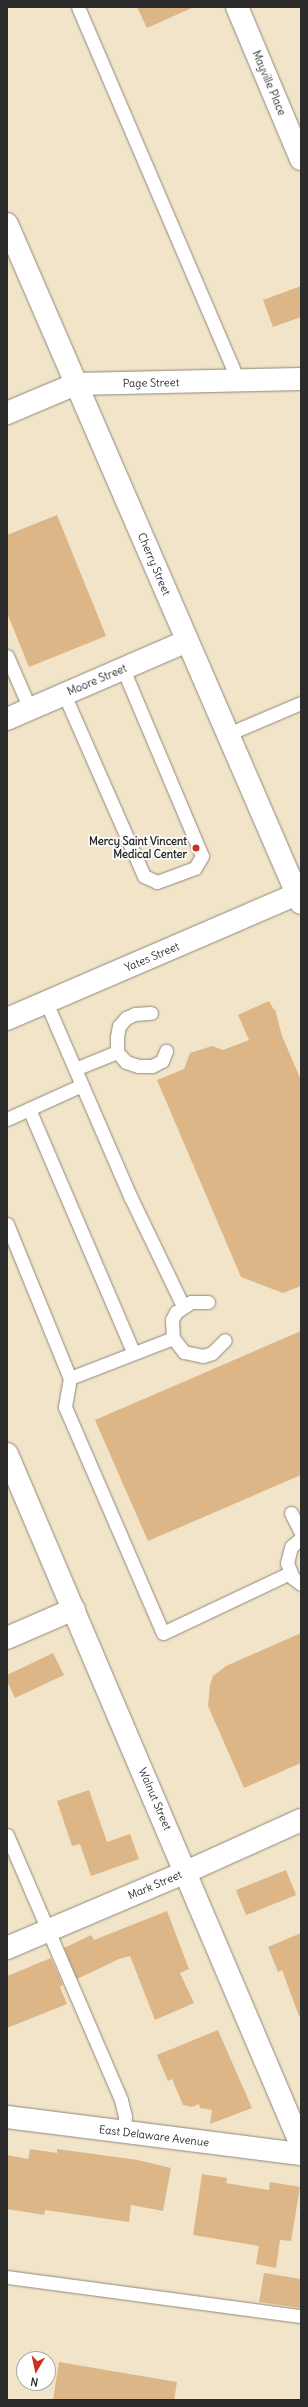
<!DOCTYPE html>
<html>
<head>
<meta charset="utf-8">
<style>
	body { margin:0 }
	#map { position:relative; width:308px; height:2407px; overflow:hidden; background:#f1e4c9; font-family:Delius,sans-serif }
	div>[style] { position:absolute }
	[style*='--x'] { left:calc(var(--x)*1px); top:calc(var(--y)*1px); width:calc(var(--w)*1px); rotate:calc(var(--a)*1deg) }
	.building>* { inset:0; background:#ddb688; transform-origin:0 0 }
	.roads { filter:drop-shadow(0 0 1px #8e887a) drop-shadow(0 0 1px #8e887a) }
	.service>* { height:13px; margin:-6.5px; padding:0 6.5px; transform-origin:6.5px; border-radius:6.5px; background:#fff }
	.minor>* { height:22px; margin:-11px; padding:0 11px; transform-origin:11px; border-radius:11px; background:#fff }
	.secondary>* { height:22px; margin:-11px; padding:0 11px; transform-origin:11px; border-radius:11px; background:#fff }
	.dots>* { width:11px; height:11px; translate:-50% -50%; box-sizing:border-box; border:2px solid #fff; border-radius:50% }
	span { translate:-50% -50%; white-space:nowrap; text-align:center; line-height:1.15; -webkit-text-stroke:3.5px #fff; paint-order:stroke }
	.street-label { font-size:11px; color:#2b2b2b }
	.poi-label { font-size:11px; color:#2b2b2b; font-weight:700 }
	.right { translate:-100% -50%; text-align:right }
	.frame { position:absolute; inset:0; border:8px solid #2b2b2b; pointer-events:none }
	.north { position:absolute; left:16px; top:2351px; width:40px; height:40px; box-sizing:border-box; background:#fff; border:1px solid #aaa; border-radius:50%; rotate:189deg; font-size:11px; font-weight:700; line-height:16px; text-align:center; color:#2b2b2b }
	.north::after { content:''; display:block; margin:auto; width:14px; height:18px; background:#c8321e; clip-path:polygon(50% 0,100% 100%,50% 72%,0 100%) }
</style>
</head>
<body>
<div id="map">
	<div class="building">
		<i style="clip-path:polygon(137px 7px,194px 7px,147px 28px)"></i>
		<i style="clip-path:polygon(301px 286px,301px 317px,273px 327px,263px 300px)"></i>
		<i style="clip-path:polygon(57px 515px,106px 636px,29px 667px,7px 613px,7px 535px)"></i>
		<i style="clip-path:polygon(269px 1001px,274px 1010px,275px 1009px,282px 1036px,301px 1080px,301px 1286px,283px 1293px,241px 1277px,157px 1080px,184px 1069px,190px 1053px,212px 1046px,223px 1050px,249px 1040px,238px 1015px)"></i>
		<i style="clip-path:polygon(301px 1331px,301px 1475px,148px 1541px,95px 1420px)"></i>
		<i style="clip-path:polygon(301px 1633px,301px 1763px,244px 1788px,208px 1706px,210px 1685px,213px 1676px,226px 1666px)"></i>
		<i style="clip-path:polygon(53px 1653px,64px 1675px,15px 1698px,7px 1681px,7px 1675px)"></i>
		<i style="clip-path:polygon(89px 1790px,107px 1842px,130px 1834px,139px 1859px,91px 1876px,80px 1844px,72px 1846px,57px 1801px)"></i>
		<i style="left:286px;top:1870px;width:27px;height:54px;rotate:68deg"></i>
		<i style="clip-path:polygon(167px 1911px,189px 1969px,180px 1973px,194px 2003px,155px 2020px,130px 1956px,119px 1959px,77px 1979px,64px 1948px,91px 1935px,94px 1940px)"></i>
		<i style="clip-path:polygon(301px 1933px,301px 2016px,299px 2016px,282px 1970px,278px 1972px,268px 1947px)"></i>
		<i style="clip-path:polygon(51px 1958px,63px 1985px,60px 1987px,67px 2004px,7px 2028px,7px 1976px)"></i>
		<i style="clip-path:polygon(218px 2030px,252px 2108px,210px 2124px,212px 2110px,200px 2108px,199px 2104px,192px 2107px,183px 2105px,172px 2079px,168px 2081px,157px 2055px)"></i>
		<i style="clip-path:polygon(30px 2149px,57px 2153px,57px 2149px,138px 2160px,171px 2168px,163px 2211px,131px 2205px,129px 2222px,45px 2210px,44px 2215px,7px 2209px,7px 2155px,28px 2159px)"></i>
		<i style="clip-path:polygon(202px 2174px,227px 2178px,226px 2183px,269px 2190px,270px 2182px,300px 2187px,291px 2241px,280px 2240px,276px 2268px,256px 2264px,259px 2246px,193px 2235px)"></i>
		<i style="clip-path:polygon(264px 2273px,301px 2279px,301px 2308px,259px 2302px)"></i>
		<i style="clip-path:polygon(59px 2362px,177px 2382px,174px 2400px,53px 2400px)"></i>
	</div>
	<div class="roads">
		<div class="service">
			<i style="--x:78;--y:7;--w:406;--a:66.8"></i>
			<i style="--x:7;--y:656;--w:58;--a:66.5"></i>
			<i style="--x:64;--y:694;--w:199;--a:66.3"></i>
			<i style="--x:144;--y:876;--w:14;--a:25"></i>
			<i style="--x:157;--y:882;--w:40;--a:-20.2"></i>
			<i style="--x:195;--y:868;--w:14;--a:-60"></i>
			<i style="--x:202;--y:856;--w:203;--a:-112.9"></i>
			<i style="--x:228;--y:734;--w:79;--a:-23"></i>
			<i style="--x:46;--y:1002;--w:214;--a:66.6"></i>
			<i style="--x:131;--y:1198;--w:120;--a:64.3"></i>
			<i style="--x:117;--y:1052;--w:15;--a:-90"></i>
			<i style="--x:117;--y:1037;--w:11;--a:-80"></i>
			<i style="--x:119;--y:1026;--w:11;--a:-49"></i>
			<i style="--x:126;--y:1018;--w:10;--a:-24"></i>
			<i style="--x:135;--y:1014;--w:16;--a:-4"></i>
			<i style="--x:75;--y:1069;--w:45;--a:-22"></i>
			<i style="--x:117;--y:1052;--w:13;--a:48"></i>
			<i style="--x:126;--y:1062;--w:13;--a:18"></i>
			<i style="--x:138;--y:1066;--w:14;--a:0"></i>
			<i style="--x:152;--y:1066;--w:11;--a:-27"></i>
			<i style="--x:162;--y:1061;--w:11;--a:-68"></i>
			<i style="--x:29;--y:1109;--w:264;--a:66.8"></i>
			<i style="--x:7;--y:1119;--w:82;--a:-24.4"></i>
			<i style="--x:7;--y:1224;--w:166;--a:67.8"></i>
			<i style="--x:70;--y:1378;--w:110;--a:-21.2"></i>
			<i style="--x:208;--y:1302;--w:17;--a:180"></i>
			<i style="--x:191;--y:1302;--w:18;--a:146"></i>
			<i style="--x:176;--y:1312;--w:9;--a:117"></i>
			<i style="--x:172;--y:1320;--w:18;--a:87"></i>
			<i style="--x:173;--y:1338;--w:18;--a:52"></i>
			<i style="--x:184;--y:1352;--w:19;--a:12"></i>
			<i style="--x:203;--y:1356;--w:9;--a:-18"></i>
			<i style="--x:212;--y:1353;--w:18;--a:-45"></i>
			<i style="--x:70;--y:1378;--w:29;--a:100"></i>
			<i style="--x:65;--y:1407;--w:246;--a:66.6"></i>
			<i style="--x:163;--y:1633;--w:140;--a:-25.3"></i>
			<i style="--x:291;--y:1513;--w:22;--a:63"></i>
			<i style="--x:301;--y:1538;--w:13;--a:138"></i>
			<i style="--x:291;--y:1547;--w:16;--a:104"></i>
			<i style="--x:287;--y:1563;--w:16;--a:68"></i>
			<i style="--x:293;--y:1578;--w:10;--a:37"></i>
			<i style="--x:7;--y:1835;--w:288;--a:66.7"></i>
			<i style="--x:121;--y:2100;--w:16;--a:76"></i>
			<i style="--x:125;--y:2116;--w:16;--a:94"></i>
			<i style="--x:7;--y:2277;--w:297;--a:7.6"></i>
		</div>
		<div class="minor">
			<i style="--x:237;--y:7;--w:165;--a:67.2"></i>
			<i style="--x:7;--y:413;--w:75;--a:-22.8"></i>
			<i style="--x:76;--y:384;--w:225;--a:-1.3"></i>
			<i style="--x:7;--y:719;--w:196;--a:-23.4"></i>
			<i style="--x:7;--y:1019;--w:316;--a:-23.3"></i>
			<i style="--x:7;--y:1454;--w:751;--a:66.95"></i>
			<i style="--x:7;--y:1638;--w:73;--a:-23.4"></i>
			<i style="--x:7;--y:1948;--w:194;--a:-23"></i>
			<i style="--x:186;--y:1872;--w:126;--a:-24.3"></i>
			<i style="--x:7;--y:2117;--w:296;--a:7.2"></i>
		</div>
		<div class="secondary">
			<i style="--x:7;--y:224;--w:740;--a:66.59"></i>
		</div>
	</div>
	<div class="dots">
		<i style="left:196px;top:848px;background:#c8321e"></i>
	</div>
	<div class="street-label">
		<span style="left:269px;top:83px;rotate:67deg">Mayville Place</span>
		<span style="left:151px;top:383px;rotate:-1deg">Page Street</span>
		<span style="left:154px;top:564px;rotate:67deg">Cherry Street</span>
		<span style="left:97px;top:680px;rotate:-23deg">Moore Street</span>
		<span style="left:152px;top:957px;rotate:-23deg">Yates Street</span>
		<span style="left:155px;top:1799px;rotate:67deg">Walnut Street</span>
		<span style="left:155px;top:1885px;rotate:-23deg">Mark Street</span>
		<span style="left:154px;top:2136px;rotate:7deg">East Delaware Avenue</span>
	</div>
	<div class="poi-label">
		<span class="right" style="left:187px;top:848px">Mercy Saint Vincent<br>Medical Center</span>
	</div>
	<div class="frame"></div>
	<div class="north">N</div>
</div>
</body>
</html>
